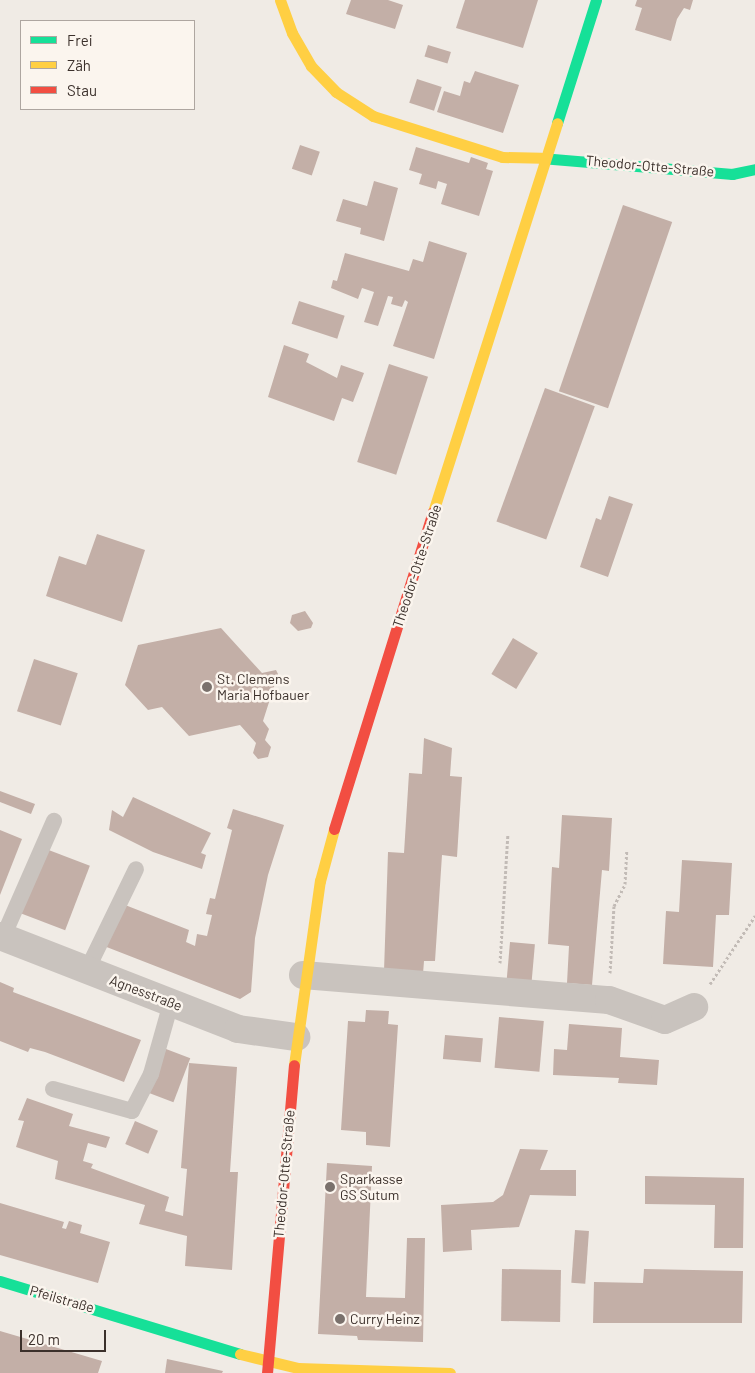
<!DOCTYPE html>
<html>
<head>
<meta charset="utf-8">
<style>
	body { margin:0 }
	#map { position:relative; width:755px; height:1373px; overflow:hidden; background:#f0ebe5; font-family:Barlow,sans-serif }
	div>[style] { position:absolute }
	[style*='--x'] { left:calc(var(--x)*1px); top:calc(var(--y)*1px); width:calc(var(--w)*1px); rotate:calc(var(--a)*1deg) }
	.building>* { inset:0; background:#c3afa7; transform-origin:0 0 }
	.path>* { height:3px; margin-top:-1.5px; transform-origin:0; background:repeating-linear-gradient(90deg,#c2bbb6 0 2.5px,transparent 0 5px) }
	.lane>* { height:16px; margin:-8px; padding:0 8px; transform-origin:8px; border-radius:8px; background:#c9c3be }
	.street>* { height:28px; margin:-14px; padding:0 14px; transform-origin:14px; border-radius:14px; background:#c9c3be }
	.fast>* { height:11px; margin:-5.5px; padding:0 5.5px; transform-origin:5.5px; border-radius:5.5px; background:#16e098 }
	.slow>* { height:11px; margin:-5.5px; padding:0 5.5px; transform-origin:5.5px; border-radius:5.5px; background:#ffcf43 }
	.jam>* { height:11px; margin:-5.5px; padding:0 5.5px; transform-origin:5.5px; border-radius:5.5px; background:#f24e42 }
	.dots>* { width:14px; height:14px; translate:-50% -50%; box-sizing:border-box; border:2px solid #fbf5ee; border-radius:50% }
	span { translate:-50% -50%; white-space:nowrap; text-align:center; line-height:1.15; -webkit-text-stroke:5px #fbf5ee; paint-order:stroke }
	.street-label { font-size:14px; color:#3b302b }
	.poi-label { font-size:14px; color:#3b302b }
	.left { translate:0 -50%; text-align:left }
	.legend { position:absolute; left:20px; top:20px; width:175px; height:90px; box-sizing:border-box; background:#fbf5ee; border:1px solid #aea6a0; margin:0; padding:6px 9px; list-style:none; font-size:15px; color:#3b302b }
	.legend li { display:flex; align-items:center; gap:10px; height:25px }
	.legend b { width:25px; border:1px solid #aea6a0 }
	.scale { position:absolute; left:20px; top:1330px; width:86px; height:22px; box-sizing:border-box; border:2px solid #3b302b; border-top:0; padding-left:6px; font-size:15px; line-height:18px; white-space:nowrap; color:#3b302b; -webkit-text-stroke:4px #fbf5ee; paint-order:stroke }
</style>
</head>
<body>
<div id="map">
	<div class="building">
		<i style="clip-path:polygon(351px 0,388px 0,403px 5px,395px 29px,346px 14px)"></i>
		<i style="clip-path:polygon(465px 0,538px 0,523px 48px,456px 28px)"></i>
		<i style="clip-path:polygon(637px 0,693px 0,690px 10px,684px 8px,677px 19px,671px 41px,635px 30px,642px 8px,635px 6px)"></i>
		<i style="left:428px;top:45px;width:24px;height:12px;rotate:17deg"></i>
		<i style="clip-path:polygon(475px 71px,519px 85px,503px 133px,437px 112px,444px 91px,460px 96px,464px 81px,470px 83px)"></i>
		<i style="left:417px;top:79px;width:26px;height:25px;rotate:18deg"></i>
		<i style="left:300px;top:145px;width:21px;height:25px;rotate:19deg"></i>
		<i style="clip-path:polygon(416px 147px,469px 163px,471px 157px,488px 163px,486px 169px,493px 171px,479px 216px,441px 204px,447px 184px,438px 181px,436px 189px,419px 184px,422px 174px,409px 170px)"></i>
		<i style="clip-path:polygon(374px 181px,398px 188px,384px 241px,360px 234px,361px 228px,336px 221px,343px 199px,367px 206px)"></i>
		<i style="left:623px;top:205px;width:52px;height:197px;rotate:19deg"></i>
		<i style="clip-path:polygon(429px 241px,467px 253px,434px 359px,393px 346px,408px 302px,405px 300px,402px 307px,391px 304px,393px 297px,388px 296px,378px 326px,364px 322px,374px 292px,362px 288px,358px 299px,331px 288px,333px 280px,337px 281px,345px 253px,409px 271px,413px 259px,423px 262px)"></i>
		<i style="left:299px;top:301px;width:48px;height:24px;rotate:18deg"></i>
		<i style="clip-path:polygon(284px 345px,309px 354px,306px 362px,337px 378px,341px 365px,364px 373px,353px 402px,342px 398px,334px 421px,268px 397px)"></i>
		<i style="left:389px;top:364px;width:41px;height:103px;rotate:18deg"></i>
		<i style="left:545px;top:388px;width:53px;height:142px;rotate:20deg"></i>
		<i style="clip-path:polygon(609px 496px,633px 504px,608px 577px,580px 567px,596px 518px,601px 520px)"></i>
		<i style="clip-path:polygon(97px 534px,145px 550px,122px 622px,46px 596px,59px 556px,86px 565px)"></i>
		<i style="clip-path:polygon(305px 611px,313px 623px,311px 628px,298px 631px,290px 623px,292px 615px)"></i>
		<i style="clip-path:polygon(221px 628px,262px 673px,276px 670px,278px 674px,263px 721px,269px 729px,265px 740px,271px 747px,268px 757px,258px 759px,253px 753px,256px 743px,240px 725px,189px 736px,162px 707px,148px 710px,125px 685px,138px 645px)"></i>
		<i style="left:513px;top:638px;width:29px;height:42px;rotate:31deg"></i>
		<i style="left:34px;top:659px;width:46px;height:55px;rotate:18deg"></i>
		<i style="clip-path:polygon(424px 738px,452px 748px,450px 776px,462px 777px,457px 857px,442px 855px,435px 961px,424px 961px,423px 974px,384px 971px,388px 852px,404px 853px,409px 773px,422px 774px)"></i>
		<i style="clip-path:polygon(0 791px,35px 804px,31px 814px,0 802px)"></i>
		<i style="clip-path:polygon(133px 797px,211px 833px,201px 853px,206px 855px,202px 869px,153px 852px,109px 830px,112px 810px,123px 817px)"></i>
		<i style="clip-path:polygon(233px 809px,284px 825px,268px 875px,255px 938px,251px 992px,240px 999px,104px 946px,120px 903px,189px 930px,186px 942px,195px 946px,197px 934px,207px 936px,212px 915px,206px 914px,210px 898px,215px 899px,232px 830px,227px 828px)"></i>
		<i style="clip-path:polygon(562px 815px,612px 818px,609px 871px,602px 870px,592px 985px,567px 983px,569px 946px,548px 944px,552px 867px,559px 868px)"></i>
		<i style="clip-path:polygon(0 830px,22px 839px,0 895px)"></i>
		<i style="left:46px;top:849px;width:47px;height:69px;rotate:21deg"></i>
		<i style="clip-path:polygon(682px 860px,732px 863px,729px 915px,716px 915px,713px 967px,663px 964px,666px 911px,679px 912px)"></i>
		<i style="left:510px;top:942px;width:25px;height:38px;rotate:5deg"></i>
		<i style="clip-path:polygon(0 982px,14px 988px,13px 992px,141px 1040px,124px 1082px,45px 1052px,30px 1048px,28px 1052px,0 1041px)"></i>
		<i style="clip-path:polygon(366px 1010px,389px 1011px,388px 1024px,398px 1025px,390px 1147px,366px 1145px,366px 1132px,341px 1130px,348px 1021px,365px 1022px)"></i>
		<i style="left:499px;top:1017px;width:45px;height:51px;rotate:5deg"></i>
		<i style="clip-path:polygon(569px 1024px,622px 1028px,620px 1057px,659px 1060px,657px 1085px,618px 1083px,619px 1078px,553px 1075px,554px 1049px,567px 1050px)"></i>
		<i style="left:445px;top:1035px;width:38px;height:24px;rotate:5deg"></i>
		<i style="left:166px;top:1049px;width:26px;height:47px;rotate:21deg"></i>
		<i style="clip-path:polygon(189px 1063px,237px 1067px,230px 1172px,238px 1172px,232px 1270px,185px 1266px,187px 1236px,139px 1224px,145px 1205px,55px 1179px,58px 1161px,16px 1147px,24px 1121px,18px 1120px,27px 1098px,73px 1114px,69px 1126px,110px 1137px,106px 1148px,88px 1143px,83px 1161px,93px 1164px,91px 1168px,169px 1197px,165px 1211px,183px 1216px,187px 1169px,181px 1168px)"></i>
		<i style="left:135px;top:1121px;width:25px;height:25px;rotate:23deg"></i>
		<i style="clip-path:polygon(520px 1149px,548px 1150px,540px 1170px,576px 1170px,576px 1196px,530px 1195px,519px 1227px,471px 1230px,472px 1250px,443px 1252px,441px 1205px,493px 1202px,503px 1195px)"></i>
		<i style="clip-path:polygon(327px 1163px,372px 1166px,366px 1297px,405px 1298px,407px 1238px,425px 1238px,423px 1342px,358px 1340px,357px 1336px,318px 1334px)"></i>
		<i style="clip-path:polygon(645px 1176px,744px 1178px,743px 1248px,714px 1248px,715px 1205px,645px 1204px)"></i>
		<i style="clip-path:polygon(0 1203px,64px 1222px,62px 1228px,66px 1229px,69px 1221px,82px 1225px,80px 1233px,110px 1242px,98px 1283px,0 1255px)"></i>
		<i style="left:575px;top:1230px;width:14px;height:53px;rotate:4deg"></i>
		<i style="left:502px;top:1269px;width:59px;height:52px;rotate:1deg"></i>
		<i style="clip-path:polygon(644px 1269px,743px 1271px,742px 1323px,593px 1323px,594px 1282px,643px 1283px)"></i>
		<i style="clip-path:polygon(0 1331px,102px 1361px,98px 1373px,0 1373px)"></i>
		<i style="clip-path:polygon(167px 1359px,223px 1371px,222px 1373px,165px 1373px)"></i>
	</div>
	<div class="path">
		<i style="--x:500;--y:963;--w:129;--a:-86.5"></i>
		<i style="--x:610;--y:973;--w:67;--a:-86.6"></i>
		<i style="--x:614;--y:906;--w:25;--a:-63"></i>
		<i style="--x:625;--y:884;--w:33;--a:-87"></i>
		<i style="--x:710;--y:984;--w:82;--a:-56.5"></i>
	</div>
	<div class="lane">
		<i style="--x:3;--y:937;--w:127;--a:-66.3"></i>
		<i style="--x:87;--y:970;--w:112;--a:-64.1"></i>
		<i style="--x:53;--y:1089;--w:82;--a:15.6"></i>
		<i style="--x:132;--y:1111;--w:42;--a:-62.8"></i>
		<i style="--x:151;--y:1074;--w:74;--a:-74.3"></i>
	</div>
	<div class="street">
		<i style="--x:0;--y:936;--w:256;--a:21.3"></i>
		<i style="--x:238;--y:1029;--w:59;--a:7.9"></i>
		<i style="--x:303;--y:975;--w:307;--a:4.7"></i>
		<i style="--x:609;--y:1000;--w:59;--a:19.7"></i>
		<i style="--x:665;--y:1020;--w:32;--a:-24"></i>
	</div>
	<div class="fast">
		<i style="--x:557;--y:123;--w:129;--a:-72.4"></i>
		<i style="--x:541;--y:158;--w:192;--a:4.8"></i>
		<i style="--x:732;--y:174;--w:24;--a:-12"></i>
		<i style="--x:0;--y:1281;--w:251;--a:16.9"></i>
	</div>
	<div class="slow">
		<i style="--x:280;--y:0;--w:35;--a:70"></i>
		<i style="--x:292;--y:33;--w:38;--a:60"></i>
		<i style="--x:311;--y:66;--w:36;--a:46"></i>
		<i style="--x:336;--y:92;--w:44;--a:33"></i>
		<i style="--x:373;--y:116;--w:135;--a:17.6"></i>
		<i style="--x:502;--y:157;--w:39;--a:1"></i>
		<i style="--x:433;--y:512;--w:408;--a:-72.3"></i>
		<i style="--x:294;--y:1065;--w:186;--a:-82"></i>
		<i style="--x:320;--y:881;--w:54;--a:-74.9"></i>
		<i style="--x:240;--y:1354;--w:60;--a:13.6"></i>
		<i style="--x:298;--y:1368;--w:152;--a:1.9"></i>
	</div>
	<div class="jam">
		<i style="--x:334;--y:829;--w:332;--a:-72.7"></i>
		<i style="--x:267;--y:1373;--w:309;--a:-85"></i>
	</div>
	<div class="dots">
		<i style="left:207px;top:687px;background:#7a716c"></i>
		<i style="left:330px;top:1187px;background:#7a716c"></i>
		<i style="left:340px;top:1319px;background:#7a716c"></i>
	</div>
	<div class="street-label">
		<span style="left:650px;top:166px;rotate:5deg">Theodor-Otte-Straße</span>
		<span style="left:417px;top:566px;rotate:-72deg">Theodor-Otte-Straße</span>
		<span style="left:146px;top:993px;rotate:21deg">Agnesstraße</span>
		<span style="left:284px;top:1174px;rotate:-85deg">Theodor-Otte-Straße</span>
		<span style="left:62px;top:1299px;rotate:16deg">Pfeilstraße</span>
	</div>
	<div class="poi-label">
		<span class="left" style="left:217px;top:687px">St. Clemens<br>Maria Hofbauer</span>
		<span class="left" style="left:340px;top:1187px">Sparkasse<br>GS Sutum</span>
		<span class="left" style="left:350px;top:1319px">Curry Heinz</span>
	</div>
	<ul class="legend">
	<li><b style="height:6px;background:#16e098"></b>Frei</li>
	<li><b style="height:6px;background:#ffcf43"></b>Zäh</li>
	<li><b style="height:6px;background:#f24e42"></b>Stau</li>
	</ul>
	<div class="scale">20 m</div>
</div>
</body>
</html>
